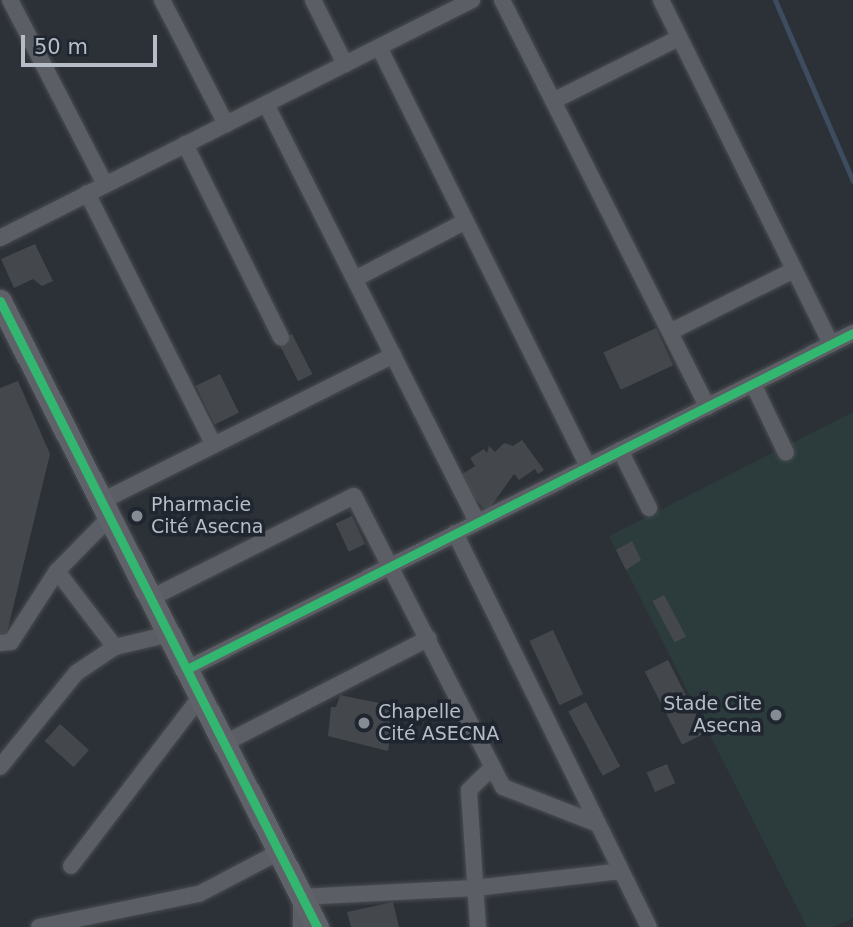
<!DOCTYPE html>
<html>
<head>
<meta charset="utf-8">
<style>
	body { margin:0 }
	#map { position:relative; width:853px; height:927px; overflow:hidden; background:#2c3137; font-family:"DejaVu Sans",sans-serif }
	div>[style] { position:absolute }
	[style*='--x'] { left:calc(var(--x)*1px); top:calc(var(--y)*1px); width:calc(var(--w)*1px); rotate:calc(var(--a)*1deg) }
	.green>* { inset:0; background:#2c3c3d }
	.stream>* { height:5px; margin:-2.5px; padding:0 2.5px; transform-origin:2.5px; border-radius:2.5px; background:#3e4c60 }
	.building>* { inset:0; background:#44484c; transform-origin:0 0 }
	.roads { filter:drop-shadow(0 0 2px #4a4d51) drop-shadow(0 0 2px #4a4d51) }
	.street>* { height:16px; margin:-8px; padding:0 8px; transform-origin:8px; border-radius:8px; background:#5b5e64 }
	.secondary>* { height:23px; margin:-11.5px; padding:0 11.5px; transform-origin:11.5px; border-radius:11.5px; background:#5f6369 }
	.cycleway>* { height:9px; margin:-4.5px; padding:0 4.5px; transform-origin:4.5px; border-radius:4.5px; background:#33b770 }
	.dots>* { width:19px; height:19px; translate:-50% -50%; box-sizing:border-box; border:4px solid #1f2630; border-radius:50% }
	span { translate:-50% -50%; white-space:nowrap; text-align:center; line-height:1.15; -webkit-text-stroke:7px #1f2630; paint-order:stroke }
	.poi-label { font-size:19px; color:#b6bdc6 }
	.left { translate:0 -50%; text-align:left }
	.right { translate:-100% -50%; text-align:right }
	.scale { position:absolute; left:21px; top:35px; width:136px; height:32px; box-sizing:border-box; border:4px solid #b6bdc6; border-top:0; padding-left:9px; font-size:21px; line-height:24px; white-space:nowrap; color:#b6bdc6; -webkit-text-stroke:5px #1f2630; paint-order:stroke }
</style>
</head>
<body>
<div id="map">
	<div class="green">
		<i style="clip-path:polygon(853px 412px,853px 918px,833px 927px,807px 927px,609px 536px)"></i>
	</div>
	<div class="stream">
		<i style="--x:775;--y:0;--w:197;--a:66.7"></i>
	</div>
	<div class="building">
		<i style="clip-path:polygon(35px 244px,53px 281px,42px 286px,33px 279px,14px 288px,1px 259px)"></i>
		<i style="left:656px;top:328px;width:41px;height:58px;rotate:65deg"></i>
		<i style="left:292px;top:334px;width:45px;height:16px;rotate:63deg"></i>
		<i style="left:220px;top:374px;width:43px;height:27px;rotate:64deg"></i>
		<i style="clip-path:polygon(18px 381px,50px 454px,6px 637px,0 635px,0 388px)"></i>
		<i style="clip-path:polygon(522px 440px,544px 470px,538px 474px,535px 469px,519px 480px,514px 474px,487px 512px,456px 478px,475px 466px,470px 458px,484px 449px,487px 453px,489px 446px,495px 452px,504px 443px,513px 446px)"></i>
		<i style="left:352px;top:516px;width:31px;height:18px;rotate:65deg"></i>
		<i style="clip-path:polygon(632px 541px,641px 560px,626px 570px,616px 550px)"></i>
		<i style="left:664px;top:595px;width:47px;height:13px;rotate:62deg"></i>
		<i style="left:553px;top:630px;width:71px;height:26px;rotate:65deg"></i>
		<i style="left:668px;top:660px;width:82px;height:26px;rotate:63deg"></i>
		<i style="clip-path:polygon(340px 695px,394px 706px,388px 751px,328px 736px,331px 707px,336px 707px)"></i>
		<i style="left:586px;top:702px;width:73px;height:20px;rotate:62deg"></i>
		<i style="left:60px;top:724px;width:39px;height:23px;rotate:42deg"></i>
		<i style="left:667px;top:764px;width:21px;height:22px;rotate:67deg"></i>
		<i style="clip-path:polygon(393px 902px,399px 927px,351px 927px,347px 912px)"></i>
	</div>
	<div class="roads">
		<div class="street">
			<i style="--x:10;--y:0;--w:207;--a:62.7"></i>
			<i style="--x:162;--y:0;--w:140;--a:62.7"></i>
			<i style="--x:313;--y:0;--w:72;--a:63.4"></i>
			<i style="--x:502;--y:0;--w:456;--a:63.2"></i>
			<i style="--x:661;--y:0;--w:384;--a:63.7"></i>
			<i style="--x:379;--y:47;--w:469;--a:63.5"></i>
			<i style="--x:553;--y:101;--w:141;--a:-26.6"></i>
			<i style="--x:266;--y:104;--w:468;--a:63.2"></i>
			<i style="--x:185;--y:144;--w:216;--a:63.6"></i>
			<i style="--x:87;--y:193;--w:282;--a:63.3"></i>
			<i style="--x:0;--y:238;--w:529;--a:-26.76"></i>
			<i style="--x:355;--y:279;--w:125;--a:-27.6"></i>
			<i style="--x:670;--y:332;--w:139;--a:-26.6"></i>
			<i style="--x:753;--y:384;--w:76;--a:64.4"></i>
			<i style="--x:620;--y:450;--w:65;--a:63.4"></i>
			<i style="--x:102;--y:501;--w:326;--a:-26.6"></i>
			<i style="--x:455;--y:533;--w:439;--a:63.8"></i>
			<i style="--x:57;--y:571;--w:96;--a:52.7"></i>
			<i style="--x:151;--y:598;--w:227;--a:-26.7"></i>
			<i style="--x:354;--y:496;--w:327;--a:62.9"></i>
			<i style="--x:503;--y:787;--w:102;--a:21.3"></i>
			<i style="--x:0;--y:643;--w:11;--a:-5"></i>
			<i style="--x:11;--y:642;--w:85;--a:-57.1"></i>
			<i style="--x:57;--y:571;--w:76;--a:-45.5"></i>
			<i style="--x:187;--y:669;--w:746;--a:-26.77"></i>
			<i style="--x:225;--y:743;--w:229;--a:-27.2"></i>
			<i style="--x:0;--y:767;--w:121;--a:-51"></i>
			<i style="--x:76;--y:673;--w:47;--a:-33.7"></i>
			<i style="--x:115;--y:647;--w:57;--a:-13.3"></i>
			<i style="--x:71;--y:866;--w:214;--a:-52.6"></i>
			<i style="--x:39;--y:927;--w:163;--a:-11.7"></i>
			<i style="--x:199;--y:894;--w:88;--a:-27.7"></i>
			<i style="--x:301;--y:927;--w:30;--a:-90"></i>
			<i style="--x:301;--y:897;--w:174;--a:-3"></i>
			<i style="--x:475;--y:888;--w:147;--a:-6.6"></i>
			<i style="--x:478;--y:927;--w:137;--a:-93.8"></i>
			<i style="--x:469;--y:790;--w:33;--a:-44"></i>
		</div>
		<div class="secondary">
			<i style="--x:0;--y:301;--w:702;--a:63.14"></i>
		</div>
	</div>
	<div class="cycleway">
		<i style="--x:0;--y:301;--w:702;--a:63.14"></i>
		<i style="--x:187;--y:669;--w:746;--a:-26.77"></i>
	</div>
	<div class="dots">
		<i style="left:137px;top:516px;background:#868c94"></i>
		<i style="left:776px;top:715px;background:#868c94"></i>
		<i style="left:364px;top:723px;background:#868c94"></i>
	</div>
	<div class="poi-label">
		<span class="left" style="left:151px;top:516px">Pharmacie<br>Cité Asecna</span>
		<span class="right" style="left:762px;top:715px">Stade Cite<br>Asecna</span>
		<span class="left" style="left:378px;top:723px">Chapelle<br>Cité ASECNA</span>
	</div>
	<div class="scale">50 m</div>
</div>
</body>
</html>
